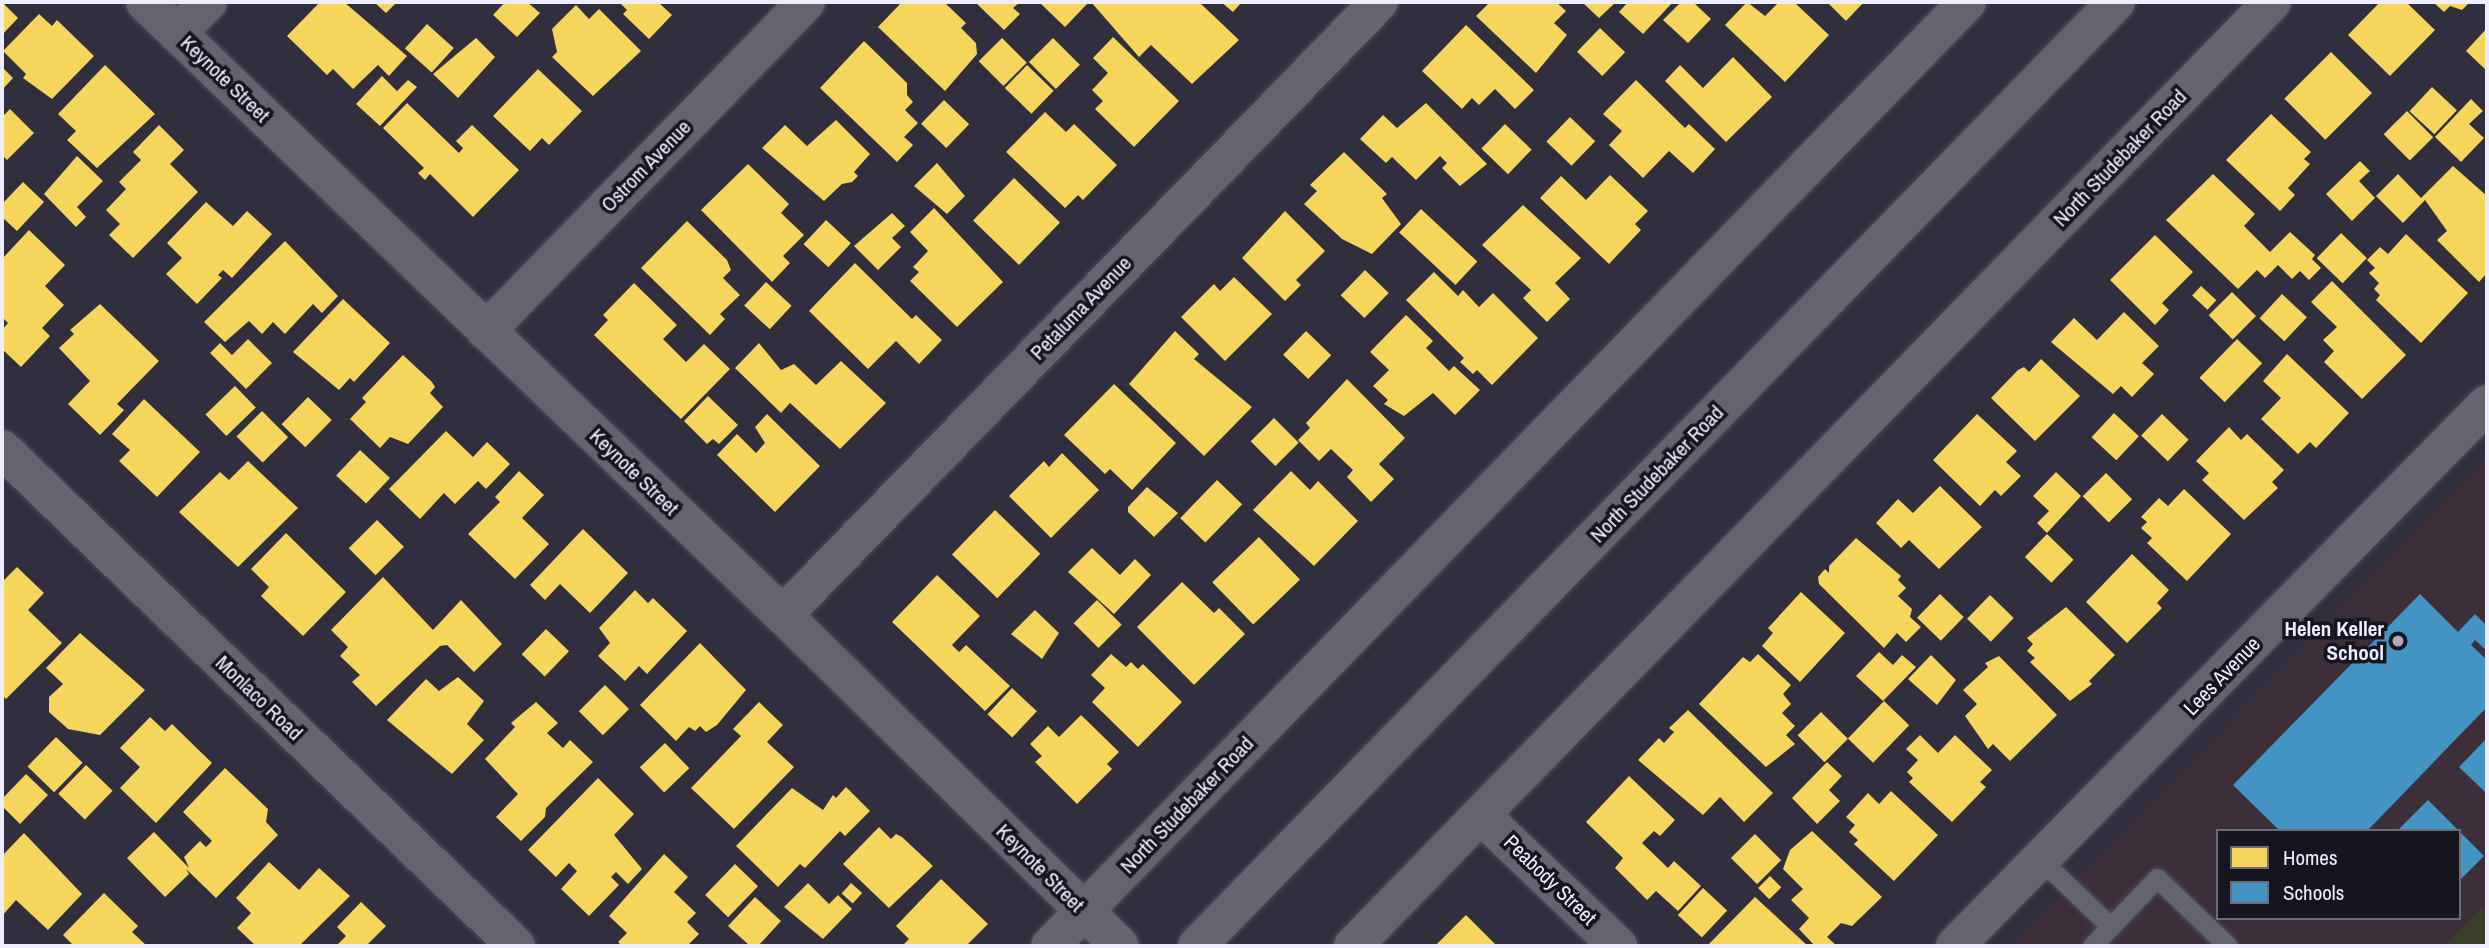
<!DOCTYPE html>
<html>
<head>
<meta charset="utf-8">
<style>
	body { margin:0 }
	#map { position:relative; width:2489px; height:948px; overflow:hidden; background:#312f3d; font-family:"Archivo Narrow",sans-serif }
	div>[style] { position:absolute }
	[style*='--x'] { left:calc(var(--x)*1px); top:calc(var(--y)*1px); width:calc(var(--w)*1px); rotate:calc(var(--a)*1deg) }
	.education>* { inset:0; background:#3d2f3a }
	.green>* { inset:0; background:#3d3e29 }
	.homes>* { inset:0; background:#f6d55c; transform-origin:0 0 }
	.schools>* { inset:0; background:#4393c3 }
	.roads { filter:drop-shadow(0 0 2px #4c4b58) drop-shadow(0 0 2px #4c4b58) }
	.lane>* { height:19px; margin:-9.5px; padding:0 9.5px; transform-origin:9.5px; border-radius:9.5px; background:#64636e }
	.street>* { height:38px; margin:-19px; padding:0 19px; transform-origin:19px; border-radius:19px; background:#64636e }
	.secondary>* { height:38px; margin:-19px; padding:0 19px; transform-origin:19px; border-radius:19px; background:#64636e }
	.dots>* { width:19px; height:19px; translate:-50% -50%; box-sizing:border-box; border:4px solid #15141f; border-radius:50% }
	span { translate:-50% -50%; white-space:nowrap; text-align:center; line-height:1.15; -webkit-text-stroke:7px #15141f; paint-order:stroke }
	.street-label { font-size:21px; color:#eeedff }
	.poi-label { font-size:21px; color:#eeedff; font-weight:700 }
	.right { translate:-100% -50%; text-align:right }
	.frame { position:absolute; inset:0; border:4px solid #eeedff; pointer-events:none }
	.legend { position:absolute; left:2216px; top:829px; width:245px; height:91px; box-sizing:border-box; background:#15141f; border:2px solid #6c6b79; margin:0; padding:9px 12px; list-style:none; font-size:21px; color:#eeedff }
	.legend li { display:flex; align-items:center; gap:14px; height:35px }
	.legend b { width:35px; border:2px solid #6c6b79 }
</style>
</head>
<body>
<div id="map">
	<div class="education">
		<i style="clip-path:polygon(evenodd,2487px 458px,2487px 946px,2011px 946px,2487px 458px,2218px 831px,2459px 831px,2459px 918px,2218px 918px,2218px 831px)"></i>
	</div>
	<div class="green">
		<i style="clip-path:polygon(2482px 907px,2487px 913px,2487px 946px,2444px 946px)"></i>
	</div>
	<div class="homes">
		<i style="clip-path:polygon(2px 2px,18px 18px,2px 35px)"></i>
		<i style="clip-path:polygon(320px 2px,344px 2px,407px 56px,389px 76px,378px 65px,353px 89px,333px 69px,327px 75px,287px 36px)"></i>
		<i style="clip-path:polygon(374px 2px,397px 2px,386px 13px)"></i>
		<i style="clip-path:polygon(505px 2px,527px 2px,540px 13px,517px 37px,493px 15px)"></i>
		<i style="clip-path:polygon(619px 2px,658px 2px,672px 15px,649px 39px,623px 14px,627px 10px)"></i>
		<i style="clip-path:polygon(902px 2px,944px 2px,966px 23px,961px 28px,976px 43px,977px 54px,945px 91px,878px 27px)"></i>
		<i style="clip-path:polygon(975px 2px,1020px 2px,1013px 8px,1020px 14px,1004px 30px)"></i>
		<i style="clip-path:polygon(1039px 2px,1087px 2px,1088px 3px,1065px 27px)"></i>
		<i style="clip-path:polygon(1091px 2px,1199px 2px,1239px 40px,1192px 84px,1151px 45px,1139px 57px)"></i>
		<i style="clip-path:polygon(1221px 2px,1242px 2px,1233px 12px)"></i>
		<i style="clip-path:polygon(1490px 2px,1556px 2px,1566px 11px,1554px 23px,1567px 35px,1536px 73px,1476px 16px)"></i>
		<i style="clip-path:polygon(1582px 2px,1616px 2px,1599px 18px)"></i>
		<i style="clip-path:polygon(1628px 2px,1673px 2px,1643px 34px,1619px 12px)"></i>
		<i style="clip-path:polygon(1681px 2px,1693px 2px,1711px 19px,1688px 43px,1663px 20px)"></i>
		<i style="clip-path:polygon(1747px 2px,1765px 16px,1779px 2px,1794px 2px,1829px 35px,1785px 82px,1725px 25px)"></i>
		<i style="clip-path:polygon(1827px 2px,1864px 2px,1846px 21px)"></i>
		<i style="clip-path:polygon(2380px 2px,2406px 2px,2435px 30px,2390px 76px,2348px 35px)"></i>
		<i style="clip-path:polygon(2433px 2px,2470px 2px,2462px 10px,2450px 6px,2444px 12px)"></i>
		<i style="clip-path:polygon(576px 5px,589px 19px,599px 9px,641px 51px,593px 96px,552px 57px,557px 52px,552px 29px)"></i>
		<i style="clip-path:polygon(39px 14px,52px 26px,57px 20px,94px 56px,52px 99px,23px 78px,26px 74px,3px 51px)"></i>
		<i style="left:427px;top:24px;width:36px;height:33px;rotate:42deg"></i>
		<i style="clip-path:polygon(1466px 25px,1534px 90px,1515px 109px,1495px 89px,1479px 105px,1472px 98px,1462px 109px,1422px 71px)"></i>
		<i style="left:1600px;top:28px;width:35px;height:33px;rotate:44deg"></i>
		<i style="clip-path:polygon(2487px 28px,2487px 71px,2466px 51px)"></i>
		<i style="clip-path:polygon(1113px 37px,1179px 101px,1134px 147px,1095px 109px,1103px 101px,1092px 90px,1108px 73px,1093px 58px)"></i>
		<i style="clip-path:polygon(476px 38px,495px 57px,458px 98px,433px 74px)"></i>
		<i style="left:1002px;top:38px;width:35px;height:33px;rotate:45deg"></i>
		<i style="left:1053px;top:38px;width:38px;height:34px;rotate:45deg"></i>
		<i style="clip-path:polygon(864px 41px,907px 83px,907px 95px,913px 102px,905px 110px,918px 123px,904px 137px,913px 145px,897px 162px,820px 88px)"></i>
		<i style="left:2331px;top:52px;width:58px;height:66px;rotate:45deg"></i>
		<i style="clip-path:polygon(1733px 57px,1772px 97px,1726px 142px,1665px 81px,1680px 65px,1703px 88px)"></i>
		<i style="clip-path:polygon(105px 65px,155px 114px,97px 168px,67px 140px,76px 131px,58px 114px)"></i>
		<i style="left:1027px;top:65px;width:37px;height:32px;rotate:44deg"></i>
		<i style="clip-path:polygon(2px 67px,13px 78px,2px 90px)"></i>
		<i style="clip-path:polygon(538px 69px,582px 111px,549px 145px,542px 138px,530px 151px,493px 116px)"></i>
		<i style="clip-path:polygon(382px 76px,397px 91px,408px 80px,417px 87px,380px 126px,356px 104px)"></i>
		<i style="clip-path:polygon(1636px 80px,1685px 128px,1689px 124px,1715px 149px,1693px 173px,1669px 151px,1643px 178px,1609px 145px,1622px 131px,1603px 114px)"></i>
		<i style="left:2432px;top:87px;width:34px;height:33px;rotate:43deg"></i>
		<i style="clip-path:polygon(2471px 99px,2483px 111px,2469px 124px,2484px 138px,2461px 162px,2435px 137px)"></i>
		<i style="left:944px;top:100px;width:35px;height:33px;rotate:44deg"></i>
		<i style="clip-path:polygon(407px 103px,459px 153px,463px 148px,456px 141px,472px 125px,519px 170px,473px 217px,430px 174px,425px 180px,418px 173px,424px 168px,383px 128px)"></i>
		<i style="clip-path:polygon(1426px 103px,1487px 164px,1460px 186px,1442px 168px,1447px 163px,1440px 156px,1416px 180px,1392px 157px,1386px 163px,1360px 139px,1383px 115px,1397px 128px)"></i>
		<i style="clip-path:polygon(10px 109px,34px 133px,7px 160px,2px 155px,2px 117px)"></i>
		<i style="left:2407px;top:111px;width:37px;height:33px;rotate:45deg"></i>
		<i style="clip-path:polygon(1045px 112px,1066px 132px,1074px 124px,1117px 165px,1083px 200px,1078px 195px,1065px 208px,1006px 152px)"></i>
		<i style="clip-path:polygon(2271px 114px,2311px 152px,2304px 159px,2310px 164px,2288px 188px,2295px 195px,2280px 211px,2226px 160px)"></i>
		<i style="left:1570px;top:117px;width:35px;height:34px;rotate:44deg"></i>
		<i style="clip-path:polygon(836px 120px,870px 154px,854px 172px,858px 176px,852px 182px,842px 184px,824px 201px,762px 148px,785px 125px,807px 146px)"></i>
		<i style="left:1505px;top:124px;width:37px;height:34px;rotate:44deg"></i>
		<i style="clip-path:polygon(159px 125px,184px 150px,170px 164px,198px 192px,133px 258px,109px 235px,120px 224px,106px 210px,126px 189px,119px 182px,141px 160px,133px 152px)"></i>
		<i style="clip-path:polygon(1344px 152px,1387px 194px,1382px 198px,1401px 224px,1372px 254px,1342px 239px,1304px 204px,1317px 191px,1310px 185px)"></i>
		<i style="clip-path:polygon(77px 156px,103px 181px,77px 207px,86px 217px,76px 227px,44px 194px)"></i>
		<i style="clip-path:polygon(2360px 161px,2370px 171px,2359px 181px,2375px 198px,2352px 221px,2326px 194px)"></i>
		<i style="clip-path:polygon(937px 163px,965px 196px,947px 214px,914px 186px)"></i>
		<i style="clip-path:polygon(748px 164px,789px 204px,781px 213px,804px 235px,783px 256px,790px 263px,772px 282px,701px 210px)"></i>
		<i style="clip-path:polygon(2453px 166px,2487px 196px,2487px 273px,2479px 282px,2437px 240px,2447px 231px,2425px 200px,2403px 223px,2376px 196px,2398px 174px,2421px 198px)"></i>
		<i style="clip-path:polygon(2213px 174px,2255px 214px,2244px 226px,2270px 252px,2290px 232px,2315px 255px,2312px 259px,2321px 268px,2309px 280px,2300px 271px,2292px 279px,2278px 265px,2265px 278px,2257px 270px,2238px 289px,2166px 220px)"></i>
		<i style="clip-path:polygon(1610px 175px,1648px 211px,1635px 224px,1641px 230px,1609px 264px,1540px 198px,1561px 176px,1586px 200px)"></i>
		<i style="left:1014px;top:178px;width:64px;height:59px;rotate:44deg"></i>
		<i style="clip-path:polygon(23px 182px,44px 202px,17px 231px,2px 217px,2px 204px)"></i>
		<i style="clip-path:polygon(206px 202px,233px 226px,247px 211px,272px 234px,232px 278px,223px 270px,218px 275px,222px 278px,197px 304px,166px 274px,182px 258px,167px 243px)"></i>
		<i style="clip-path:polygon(1523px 205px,1581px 258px,1555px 283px,1570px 299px,1547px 322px,1523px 298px,1531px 290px,1482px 245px)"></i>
		<i style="clip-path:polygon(934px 208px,1003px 282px,957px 327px,910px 281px,919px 272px,913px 267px,928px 251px,910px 232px)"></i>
		<i style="left:1421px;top:209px;width:77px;height:32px;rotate:43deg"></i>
		<i style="clip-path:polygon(1285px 211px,1325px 251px,1296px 280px,1301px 285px,1285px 301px,1242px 258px)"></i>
		<i style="clip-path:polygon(892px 213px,905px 226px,892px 238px,901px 247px,878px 270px,854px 246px)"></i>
		<i style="left:826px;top:220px;width:34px;height:33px;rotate:43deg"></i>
		<i style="clip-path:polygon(687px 221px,727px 260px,731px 270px,723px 278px,740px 295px,720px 314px,725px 319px,710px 335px,641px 268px)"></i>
		<i style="clip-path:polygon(29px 230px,65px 265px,45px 286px,64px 305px,42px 328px,50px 336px,21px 367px,2px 349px,2px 330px,8px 323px,2px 317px,2px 259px)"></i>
		<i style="left:2341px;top:233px;width:36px;height:35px;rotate:44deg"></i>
		<i style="clip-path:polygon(2406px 234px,2468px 293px,2421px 343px,2376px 300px,2380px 295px,2374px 289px,2379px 283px,2369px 273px,2375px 268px,2367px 260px,2380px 247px,2388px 254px)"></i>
		<i style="clip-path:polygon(2155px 235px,2193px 272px,2162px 303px,2169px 310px,2155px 325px,2110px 280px)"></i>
		<i style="clip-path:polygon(285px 241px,338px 296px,322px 313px,313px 304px,285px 334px,273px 322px,262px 334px,249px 321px,225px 342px,204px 322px)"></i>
		<i style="clip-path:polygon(855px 263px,912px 319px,916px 315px,942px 340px,919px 364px,896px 341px,868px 369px,809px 311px)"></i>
		<i style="left:1365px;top:270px;width:33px;height:35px;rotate:44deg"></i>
		<i style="clip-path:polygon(1434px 272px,1458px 296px,1463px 290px,1479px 307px,1493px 293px,1538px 338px,1492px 385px,1477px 370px,1473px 374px,1460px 362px,1464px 358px,1406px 300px)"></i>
		<i style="clip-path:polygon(1234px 277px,1272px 314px,1225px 361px,1181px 317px,1214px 284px,1220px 291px)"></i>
		<i style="clip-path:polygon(2332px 281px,2406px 355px,2362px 399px,2324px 362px,2334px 351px,2323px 340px,2337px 327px,2311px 302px)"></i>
		<i style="left:766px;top:282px;width:35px;height:32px;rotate:43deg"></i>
		<i style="clip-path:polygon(634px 283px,677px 325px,663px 339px,686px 362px,704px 344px,730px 369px,681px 419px,594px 335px,608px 320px,603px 315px)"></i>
		<i style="left:2201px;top:286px;width:21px;height:13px;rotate:43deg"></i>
		<i style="left:2232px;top:292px;width:34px;height:33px;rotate:45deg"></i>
		<i style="left:2282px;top:294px;width:34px;height:33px;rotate:43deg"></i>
		<i style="clip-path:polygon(343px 299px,390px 343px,354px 382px,350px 378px,339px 390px,293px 352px)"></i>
		<i style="clip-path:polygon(100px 304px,159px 361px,117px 404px,124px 410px,100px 435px,68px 404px,90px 381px,59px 348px,74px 334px,70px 330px)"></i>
		<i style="clip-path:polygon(2124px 312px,2159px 346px,2142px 363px,2154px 374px,2132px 397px,2121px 386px,2113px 394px,2051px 342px,2074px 318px,2097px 340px)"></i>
		<i style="clip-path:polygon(1406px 315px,1433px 341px,1426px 348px,1449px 371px,1454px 366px,1480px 390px,1455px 415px,1433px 393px,1404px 416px,1384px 404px,1388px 400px,1373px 386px,1389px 370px,1370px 352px)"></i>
		<i style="clip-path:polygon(1175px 331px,1199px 354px,1194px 359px,1252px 407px,1204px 456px,1129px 384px)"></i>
		<i style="left:1306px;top:331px;width:35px;height:33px;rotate:44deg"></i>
		<i style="clip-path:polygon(248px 339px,272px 363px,246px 389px,210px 353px,220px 343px,232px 355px)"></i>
		<i style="left:2237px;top:339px;width:35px;height:54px;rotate:44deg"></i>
		<i style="clip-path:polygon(759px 343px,781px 370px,794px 364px,816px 385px,841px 361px,886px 403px,840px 449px,790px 403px,781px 413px,735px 368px)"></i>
		<i style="clip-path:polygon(2287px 354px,2349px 413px,2316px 448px,2310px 442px,2298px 454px,2261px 419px,2281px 398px,2263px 381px)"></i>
		<i style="clip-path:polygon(403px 355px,432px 382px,435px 387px,430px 393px,443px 407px,408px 444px,390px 437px,380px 448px,350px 419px,366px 402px,362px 398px)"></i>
		<i style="clip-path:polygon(2041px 359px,2080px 396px,2035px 441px,1991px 398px,2018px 370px,2024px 367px,2029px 372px)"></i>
		<i style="clip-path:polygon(1347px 379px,1405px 438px,1379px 464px,1394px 479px,1371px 502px,1347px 477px,1353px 470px,1331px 449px,1319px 461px,1298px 440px,1310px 428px,1306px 423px)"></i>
		<i style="clip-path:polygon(1114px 384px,1176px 443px,1132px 490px,1110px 469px,1105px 474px,1064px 435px)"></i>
		<i style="left:235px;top:386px;width:30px;height:41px;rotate:46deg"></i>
		<i style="clip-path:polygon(708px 396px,738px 425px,719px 444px,713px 439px,707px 444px,684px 421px)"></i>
		<i style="left:308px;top:397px;width:33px;height:38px;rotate:44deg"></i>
		<i style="clip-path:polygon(144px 399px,200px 452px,157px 497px,119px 461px,130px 450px,112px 434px)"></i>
		<i style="left:262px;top:411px;width:37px;height:36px;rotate:45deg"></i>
		<i style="left:2114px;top:413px;width:34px;height:33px;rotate:43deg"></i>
		<i style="clip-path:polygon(767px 414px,820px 466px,775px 512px,717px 455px,737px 434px,756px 453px,765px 443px,755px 427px)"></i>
		<i style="clip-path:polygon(1977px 414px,2017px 451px,2006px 462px,2021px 476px,2001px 496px,1995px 490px,1980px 506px,1933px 460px)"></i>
		<i style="left:2162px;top:414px;width:37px;height:30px;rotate:44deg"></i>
		<i style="left:1274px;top:418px;width:35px;height:33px;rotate:45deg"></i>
		<i style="clip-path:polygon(2229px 427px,2241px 440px,2247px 434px,2284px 470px,2272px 482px,2278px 488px,2244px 520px,2202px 480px,2209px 473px,2196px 461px)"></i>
		<i style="clip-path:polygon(446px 431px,473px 457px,487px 442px,510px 464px,486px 489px,478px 481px,455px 504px,444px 493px,420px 519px,389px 489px)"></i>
		<i style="left:360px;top:450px;width:41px;height:35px;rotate:43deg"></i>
		<i style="clip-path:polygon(1062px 453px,1099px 490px,1051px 538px,1009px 496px,1044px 461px,1049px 467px)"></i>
		<i style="clip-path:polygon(248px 461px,298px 508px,238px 567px,179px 512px,220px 472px,229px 480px)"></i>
		<i style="clip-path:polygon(519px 471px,544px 495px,522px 518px,549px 544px,515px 579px,468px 534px,500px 502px,495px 497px)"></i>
		<i style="clip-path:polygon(1291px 471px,1310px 490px,1318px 481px,1358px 521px,1314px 566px,1253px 510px)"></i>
		<i style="clip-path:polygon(2056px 472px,2081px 496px,2047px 533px,2037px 523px,2049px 511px,2033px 496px)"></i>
		<i style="left:2106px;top:473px;width:37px;height:33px;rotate:45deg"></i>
		<i style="left:1217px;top:480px;width:35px;height:53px;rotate:44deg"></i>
		<i style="clip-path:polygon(1940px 486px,1982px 527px,1939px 569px,1909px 540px,1901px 548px,1876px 523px,1898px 499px,1913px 513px)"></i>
		<i style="clip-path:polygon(1147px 487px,1178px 513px,1154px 537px,1128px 512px,1128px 507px)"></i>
		<i style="clip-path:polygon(2184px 489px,2231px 534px,2187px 581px,2147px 543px,2152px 538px,2141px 528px,2147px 522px,2141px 517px,2159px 498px,2168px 506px)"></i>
		<i style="left:995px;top:510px;width:63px;height:62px;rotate:44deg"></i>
		<i style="left:377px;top:520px;width:38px;height:40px;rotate:45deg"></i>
		<i style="clip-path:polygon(583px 529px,628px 573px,590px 613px,560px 584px,545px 600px,530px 585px)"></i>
		<i style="clip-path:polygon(286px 533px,346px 592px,303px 636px,261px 596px,269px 587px,251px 569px)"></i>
		<i style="left:2047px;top:534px;width:37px;height:32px;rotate:44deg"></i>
		<i style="left:1259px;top:537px;width:59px;height:65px;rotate:46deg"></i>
		<i style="clip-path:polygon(1856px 538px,1901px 576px,1898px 580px,1906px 588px,1898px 596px,1912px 609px,1910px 617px,1921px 627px,1906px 642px,1897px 633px,1884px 648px,1819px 584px,1818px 577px,1825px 569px,1829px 573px,1829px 566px)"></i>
		<i style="clip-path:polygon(1092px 548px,1120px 575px,1135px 559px,1151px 575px,1114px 614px,1068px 572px)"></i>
		<i style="clip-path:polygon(2132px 554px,2169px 590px,2157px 603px,2162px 608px,2127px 643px,2086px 602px)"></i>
		<i style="clip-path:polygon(17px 567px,44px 593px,28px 610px,62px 643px,6px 699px,2px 695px,2px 582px)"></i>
		<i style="clip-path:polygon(937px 575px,980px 616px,952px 645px,959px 652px,966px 645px,1010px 686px,985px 711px,892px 622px)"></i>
		<i style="clip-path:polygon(383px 577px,433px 630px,461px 600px,502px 644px,474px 672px,447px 645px,440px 646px,376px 706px,352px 682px,360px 675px,340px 656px,348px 647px,331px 630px)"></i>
		<i style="clip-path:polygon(1182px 582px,1214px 613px,1219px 608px,1245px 634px,1194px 685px,1137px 627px)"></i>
		<i style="clip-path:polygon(635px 590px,648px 603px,653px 598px,687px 631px,647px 674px,639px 666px,625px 681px,598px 656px,610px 643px,599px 628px)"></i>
		<i style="clip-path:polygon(1801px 592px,1845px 633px,1800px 682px,1762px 646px,1773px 633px,1768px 628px)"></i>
		<i style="left:1940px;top:594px;width:33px;height:33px;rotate:44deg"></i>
		<i style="left:1990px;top:595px;width:33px;height:33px;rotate:44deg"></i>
		<i style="left:1097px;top:600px;width:35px;height:33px;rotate:45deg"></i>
		<i style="clip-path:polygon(2066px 607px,2115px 655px,2089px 681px,2092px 684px,2070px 701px,2030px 662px,2035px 658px,2027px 651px,2033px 644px,2027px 638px)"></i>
		<i style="clip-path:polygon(1035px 610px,1059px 633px,1042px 659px,1011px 634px)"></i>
		<i style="left:546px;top:629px;width:32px;height:35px;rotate:44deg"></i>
		<i style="clip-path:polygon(80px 633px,145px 690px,100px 735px,68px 729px,49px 712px,49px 697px,63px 684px,46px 668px)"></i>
		<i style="clip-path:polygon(700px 643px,746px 690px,717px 725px,706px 732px,700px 726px,695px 731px,689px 727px,676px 741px,640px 705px)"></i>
		<i style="clip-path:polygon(1879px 652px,1893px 665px,1902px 655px,1916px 667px,1883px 701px,1856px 676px)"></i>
		<i style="clip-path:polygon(1111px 654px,1126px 667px,1131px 662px,1138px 669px,1143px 664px,1182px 702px,1138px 747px,1092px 702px,1105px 688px,1091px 675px)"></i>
		<i style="clip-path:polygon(1758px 654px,1791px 685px,1783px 694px,1791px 704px,1782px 713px,1795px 726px,1786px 735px,1795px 744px,1766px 767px,1699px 704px,1743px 657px,1750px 662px)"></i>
		<i style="clip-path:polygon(1931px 655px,1956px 680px,1937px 705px,1908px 679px)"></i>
		<i style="clip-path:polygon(1999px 656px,2057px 715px,2010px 761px,1993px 744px,1988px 749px,1965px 716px,1977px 704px,1963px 690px,1988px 667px,1985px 663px)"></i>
		<i style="clip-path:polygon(458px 677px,484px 701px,467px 724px,484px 740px,452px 774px,387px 720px,426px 679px,439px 691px)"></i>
		<i style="left:605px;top:685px;width:34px;height:37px;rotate:45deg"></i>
		<i style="left:1012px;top:688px;width:34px;height:36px;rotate:43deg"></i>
		<i style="left:1884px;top:701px;width:35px;height:52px;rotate:44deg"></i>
		<i style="clip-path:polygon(536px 702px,558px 723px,547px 733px,563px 748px,570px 740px,593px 762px,546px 808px,545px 817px,521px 841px,496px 817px,518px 794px,485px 759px,515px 727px,511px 723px)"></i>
		<i style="clip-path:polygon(759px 702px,783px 725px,767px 742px,794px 767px,734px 829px,691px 788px,741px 736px,733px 729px)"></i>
		<i style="clip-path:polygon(1688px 710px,1773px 793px,1744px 822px,1720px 797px,1703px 815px,1638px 760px,1659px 738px,1664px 743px,1674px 732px,1669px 728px)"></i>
		<i style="left:1821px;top:712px;width:38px;height:33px;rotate:45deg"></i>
		<i style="clip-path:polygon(1081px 715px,1119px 752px,1107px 764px,1112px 769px,1077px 804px,1035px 762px,1042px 756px,1030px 744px,1048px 726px,1059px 737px)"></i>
		<i style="clip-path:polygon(150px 717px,165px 731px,172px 724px,212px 763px,156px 823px,120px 788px,140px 767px,120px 748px)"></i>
		<i style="clip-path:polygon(1920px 735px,1938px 753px,1955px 735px,1992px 770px,1980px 782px,1986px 787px,1952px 822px,1909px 782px,1913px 778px,1907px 772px,1918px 760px,1906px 749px)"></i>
		<i style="left:56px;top:737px;width:37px;height:41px;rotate:44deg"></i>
		<i style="left:665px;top:743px;width:35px;height:35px;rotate:46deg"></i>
		<i style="clip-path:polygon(1827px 762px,1842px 776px,1829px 790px,1840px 801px,1817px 824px,1792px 798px)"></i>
		<i style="left:86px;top:765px;width:37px;height:40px;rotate:44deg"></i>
		<i style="clip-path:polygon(225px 768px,268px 809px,266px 822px,278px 835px,216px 898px,186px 869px,189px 874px,165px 897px,127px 858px,154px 832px,189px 868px,184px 857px,200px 841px,206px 847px,212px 841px,183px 812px)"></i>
		<i style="clip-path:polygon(26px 774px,48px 795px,20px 824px,2px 806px,2px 799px)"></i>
		<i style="clip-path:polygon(1629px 776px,1675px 820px,1660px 836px,1654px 831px,1642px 843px,1668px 868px,1674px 861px,1701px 886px,1678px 911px,1656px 891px,1647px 900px,1615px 868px,1623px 858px,1586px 822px)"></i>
		<i style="clip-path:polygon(598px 778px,634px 814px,614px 835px,642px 869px,628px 884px,616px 872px,611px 877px,619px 885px,589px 916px,561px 889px,577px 871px,569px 863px,556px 877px,528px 850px)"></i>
		<i style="clip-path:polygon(846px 787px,870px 811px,845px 836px,840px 831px,805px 868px,800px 864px,778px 887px,736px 846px,792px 788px,823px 810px,833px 795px,836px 798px)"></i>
		<i style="clip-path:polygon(1891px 791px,1938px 835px,1894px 881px,1854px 844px,1858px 840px,1849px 832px,1855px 825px,1846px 817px,1868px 793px,1879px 804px)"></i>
		<i style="clip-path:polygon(879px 827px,891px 839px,896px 834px,902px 837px,933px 866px,889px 908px,843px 864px)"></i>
		<i style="clip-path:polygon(1812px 831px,1882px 897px,1852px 926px,1841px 923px,1827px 937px,1837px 946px,1815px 946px,1799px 929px,1809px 918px,1791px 900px,1803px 889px,1783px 869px,1790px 850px)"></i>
		<i style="clip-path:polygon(24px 833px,82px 894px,48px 930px,16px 900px,2px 916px,2px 856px)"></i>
		<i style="left:1755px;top:834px;width:37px;height:34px;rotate:45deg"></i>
		<i style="clip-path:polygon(664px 854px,688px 877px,674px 892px,696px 913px,687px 922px,699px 934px,687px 946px,622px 946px,618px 942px,627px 933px,609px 916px)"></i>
		<i style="clip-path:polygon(269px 862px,299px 890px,319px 868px,350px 896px,299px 946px,256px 946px,237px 928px,251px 913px,236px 898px)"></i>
		<i style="left:735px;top:864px;width:32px;height:43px;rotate:44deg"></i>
		<i style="left:1770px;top:876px;width:16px;height:17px;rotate:45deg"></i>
		<i style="clip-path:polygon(941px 879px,988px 924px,966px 946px,902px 946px,909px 939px,896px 926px)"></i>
		<i style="clip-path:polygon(808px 883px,829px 904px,838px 895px,852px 909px,823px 939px,784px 907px)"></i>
		<i style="left:851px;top:883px;width:15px;height:14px;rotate:42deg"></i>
		<i style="left:1703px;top:888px;width:33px;height:37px;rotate:43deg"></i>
		<i style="clip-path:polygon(104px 893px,138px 926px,132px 932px,147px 946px,74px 946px,63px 935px)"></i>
		<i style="clip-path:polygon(755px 897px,781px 921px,758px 946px,750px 946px,728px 926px)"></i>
		<i style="clip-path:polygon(1755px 897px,1808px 946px,1709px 944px)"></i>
		<i style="clip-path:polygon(361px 902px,386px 926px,366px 946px,336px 946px,346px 936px,337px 927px)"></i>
		<i style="clip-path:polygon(1466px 915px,1497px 946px,1435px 946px)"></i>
	</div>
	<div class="schools">
		<i style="clip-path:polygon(2420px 594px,2458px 632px,2475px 614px,2487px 626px,2487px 651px,2475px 640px,2471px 645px,2487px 660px,2487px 707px,2367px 831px,2280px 831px,2233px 785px)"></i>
		<i style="clip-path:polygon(2487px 738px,2487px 794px,2459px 767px)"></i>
		<i style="clip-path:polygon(2428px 800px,2459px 831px,2399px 829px)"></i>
		<i style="clip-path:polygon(2459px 831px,2484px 856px,2459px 881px)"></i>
	</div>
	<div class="roads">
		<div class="lane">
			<i style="--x:2042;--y:861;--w:95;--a:43.7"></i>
			<i style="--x:2092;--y:946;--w:94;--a:-46.3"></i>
			<i style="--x:2157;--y:878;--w:98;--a:43.8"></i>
		</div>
		<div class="street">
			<i style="--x:145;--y:2;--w:885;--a:43.86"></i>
			<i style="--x:783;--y:615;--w:472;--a:44.5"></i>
			<i style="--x:177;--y:33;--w:44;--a:-45"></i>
			<i style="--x:486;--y:331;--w:459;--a:-45.8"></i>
			<i style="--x:2;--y:449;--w:715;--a:44.04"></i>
			<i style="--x:783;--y:615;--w:855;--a:-45.81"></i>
			<i style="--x:1481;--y:815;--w:190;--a:43.7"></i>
			<i style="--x:1050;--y:946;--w:1316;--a:-45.83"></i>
			<i style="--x:1353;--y:946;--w:1317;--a:-45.77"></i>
			<i style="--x:1955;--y:946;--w:759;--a:-45.53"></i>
		</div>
		<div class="secondary">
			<i style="--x:1197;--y:946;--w:1317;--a:-45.77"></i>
		</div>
	</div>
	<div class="dots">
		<i style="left:2398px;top:641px;background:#acaabb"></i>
	</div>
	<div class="street-label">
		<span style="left:225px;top:79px;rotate:44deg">Keynote Street</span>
		<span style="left:2120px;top:158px;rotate:-46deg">North Studebaker Road</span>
		<span style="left:646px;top:166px;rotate:-46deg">Ostrom Avenue</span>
		<span style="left:1081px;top:308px;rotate:-46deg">Petaluma Avenue</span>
		<span style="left:634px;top:472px;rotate:44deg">Keynote Street</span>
		<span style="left:1657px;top:474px;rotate:-46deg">North Studebaker Road</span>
		<span style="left:2222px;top:676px;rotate:-46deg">Lees Avenue</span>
		<span style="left:259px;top:698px;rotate:44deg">Monlaco Road</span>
		<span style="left:1187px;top:805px;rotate:-46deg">North Studebaker Road</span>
		<span style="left:1040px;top:868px;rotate:45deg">Keynote Street</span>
		<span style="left:1550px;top:880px;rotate:44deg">Peabody Street</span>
	</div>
	<div class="poi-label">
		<span class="right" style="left:2384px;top:641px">Helen Keller<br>School</span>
	</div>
	<div class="frame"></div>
	<ul class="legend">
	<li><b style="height:19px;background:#f6d55c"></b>Homes</li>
	<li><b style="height:19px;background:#4393c3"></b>Schools</li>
	</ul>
</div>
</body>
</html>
